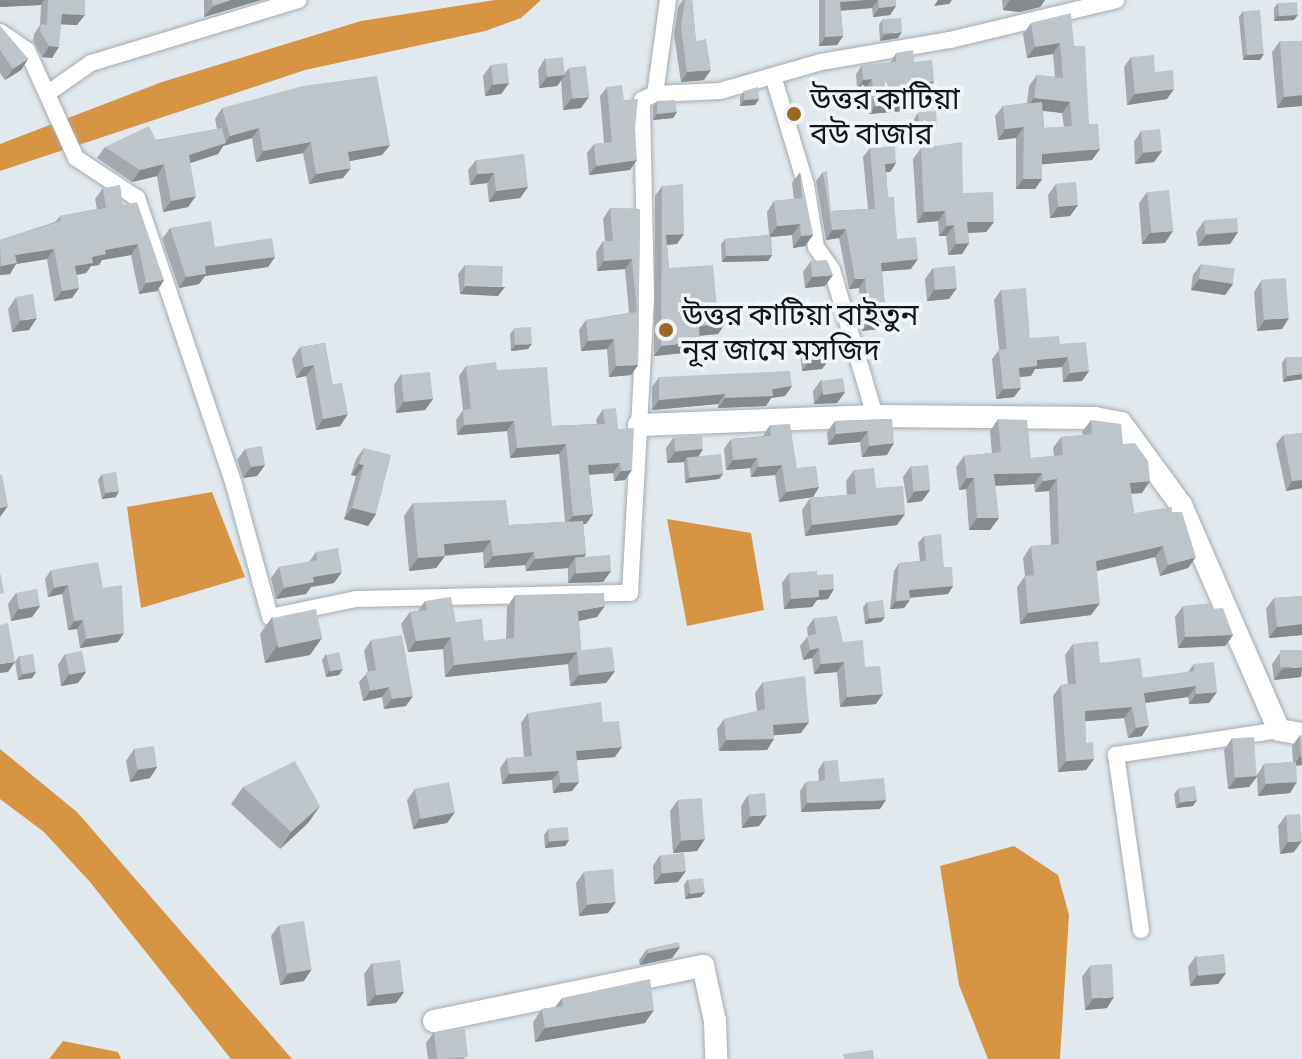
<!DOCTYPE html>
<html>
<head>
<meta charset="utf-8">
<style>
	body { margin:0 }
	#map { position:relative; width:1302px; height:1059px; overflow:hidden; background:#e1e9ee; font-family:Commissioner,"Noto Sans Bengali",sans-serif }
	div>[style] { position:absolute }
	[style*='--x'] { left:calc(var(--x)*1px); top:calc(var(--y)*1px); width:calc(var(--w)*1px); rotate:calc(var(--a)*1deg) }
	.water>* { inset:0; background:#d79544 }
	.roads { filter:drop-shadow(0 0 2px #a4abb0) drop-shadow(0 0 2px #a4abb0) }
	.minor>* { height:16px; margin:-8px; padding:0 8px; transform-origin:8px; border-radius:8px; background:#fff }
	.tertiary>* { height:22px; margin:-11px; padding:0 11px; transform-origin:11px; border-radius:11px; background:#fff }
	.wall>* { inset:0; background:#a3a9ae }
	.shaded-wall>* { inset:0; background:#848a8d }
	.building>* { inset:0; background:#bdc5ca; transform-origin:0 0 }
	.dots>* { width:22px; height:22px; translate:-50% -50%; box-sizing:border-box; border:4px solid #eef6fb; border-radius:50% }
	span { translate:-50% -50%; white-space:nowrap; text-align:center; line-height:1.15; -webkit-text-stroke:7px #eef6fb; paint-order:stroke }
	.poi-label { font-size:30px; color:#131617 }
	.left { translate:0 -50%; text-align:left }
</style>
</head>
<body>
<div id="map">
	<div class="water">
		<i style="clip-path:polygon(495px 0,541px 0,521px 18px,485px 31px,305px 70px,0 171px,0 144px,162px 82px,361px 21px)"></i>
		<i style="clip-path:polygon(212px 492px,245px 577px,141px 608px,127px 507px)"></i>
		<i style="clip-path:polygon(667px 519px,751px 533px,764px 610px,687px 626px)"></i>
		<i style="clip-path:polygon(0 749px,77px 812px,292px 1059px,231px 1059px,90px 882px,44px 832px,0 799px)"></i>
		<i style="clip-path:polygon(1014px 846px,1058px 875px,1069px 915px,1060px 1059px,988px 1059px,959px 985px,940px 866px)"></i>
		<i style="clip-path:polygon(63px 1041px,118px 1052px,121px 1059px,49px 1059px)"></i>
	</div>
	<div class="roads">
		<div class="minor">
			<i style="--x:0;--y:32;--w:32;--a:34"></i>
			<i style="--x:27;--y:50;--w:119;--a:65.6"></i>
			<i style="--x:76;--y:158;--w:73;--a:33.3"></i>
			<i style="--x:137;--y:198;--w:303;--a:71.3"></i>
			<i style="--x:234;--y:485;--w:137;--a:74.7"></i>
			<i style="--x:270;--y:617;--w:88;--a:-11.8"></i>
			<i style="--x:356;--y:599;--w:274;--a:-1.3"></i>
			<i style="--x:630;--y:593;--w:295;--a:-86.9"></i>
			<i style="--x:646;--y:298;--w:198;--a:-91.2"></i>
			<i style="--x:642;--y:100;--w:14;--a:-25"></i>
			<i style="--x:655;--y:94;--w:65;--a:-2.6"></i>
			<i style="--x:720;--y:91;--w:105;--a:-16"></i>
			<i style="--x:821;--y:62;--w:131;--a:-9.7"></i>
			<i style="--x:950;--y:40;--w:171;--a:-13.5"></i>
			<i style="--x:773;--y:76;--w:114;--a:73.2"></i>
			<i style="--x:806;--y:185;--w:63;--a:80.8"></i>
			<i style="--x:816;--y:247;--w:28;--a:55"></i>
			<i style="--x:832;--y:270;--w:152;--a:73.6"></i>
			<i style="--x:48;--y:93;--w:52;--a:-34.9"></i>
			<i style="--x:91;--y:63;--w:217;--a:-16.9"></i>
			<i style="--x:655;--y:94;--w:95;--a:-82.1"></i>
			<i style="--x:1141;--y:930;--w:177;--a:-98.1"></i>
			<i style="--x:1116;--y:755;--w:165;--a:-8.7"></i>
		</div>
		<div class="tertiary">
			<i style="--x:639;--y:425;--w:236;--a:-2.2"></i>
			<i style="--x:875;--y:416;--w:220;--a:0.5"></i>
			<i style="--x:1095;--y:418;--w:26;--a:11"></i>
			<i style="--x:1121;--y:423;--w:102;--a:53.8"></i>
			<i style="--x:1181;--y:505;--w:245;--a:66.5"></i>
			<i style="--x:1279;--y:730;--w:23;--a:10"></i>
			<i style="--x:434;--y:1021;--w:275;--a:-11.6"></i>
			<i style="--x:703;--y:966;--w:56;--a:77.7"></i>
			<i style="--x:715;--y:1021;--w:38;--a:88"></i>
		</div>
	</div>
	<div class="wall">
		<i style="clip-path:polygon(0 0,85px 0,77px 25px,61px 24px,52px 58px,42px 57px,33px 41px,34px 34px,40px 25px,41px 5px,0 7px)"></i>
		<i style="clip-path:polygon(204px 0,261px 0,204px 17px)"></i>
		<i style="clip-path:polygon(683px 0,692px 0,696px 41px,704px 80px,681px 82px,674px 35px,678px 7px)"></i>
		<i style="clip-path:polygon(819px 0,896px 0,896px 6px,890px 15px,873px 17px,872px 8px,841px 11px,843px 36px,837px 45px,819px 46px)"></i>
		<i style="clip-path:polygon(1002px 0,1045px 0,1040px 7px,1020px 12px,1003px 10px)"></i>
		<i style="clip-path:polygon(1278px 3px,1294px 20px,1274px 21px,1274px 8px)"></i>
		<i style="clip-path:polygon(1243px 11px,1260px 60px,1243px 60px,1239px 17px)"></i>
		<i style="clip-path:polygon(882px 20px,898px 38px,880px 41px,879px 25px)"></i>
		<i style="clip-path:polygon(evenodd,1031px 23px,1074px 46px,1089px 124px,1092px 160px,1042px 164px,1042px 179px,1035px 189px,1016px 189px,1016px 138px,998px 140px,995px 116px,1003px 106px,1027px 103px,1029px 86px,1037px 75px,1055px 77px,1053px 54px,1027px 58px,1023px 34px,1031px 23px,1043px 110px,1062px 113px,1064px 127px,1044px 128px,1043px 110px)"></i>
		<i style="clip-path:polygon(0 26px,28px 59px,21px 70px,5px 80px,0 73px)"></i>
		<i style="clip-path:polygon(1280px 41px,1302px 106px,1277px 108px,1272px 52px)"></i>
		<i style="clip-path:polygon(896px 53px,914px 62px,928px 90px,910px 92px,911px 103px,905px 111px,869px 114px,866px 88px,857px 89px,856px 74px,862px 65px,890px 63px)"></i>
		<i style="clip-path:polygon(1131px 57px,1155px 72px,1167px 99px,1127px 105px,1124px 67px)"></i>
		<i style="clip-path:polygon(545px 58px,564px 74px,569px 68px,581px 108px,563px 110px,561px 80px,557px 86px,539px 88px,538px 70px)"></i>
		<i style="clip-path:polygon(491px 65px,509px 83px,501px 94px,485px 96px,483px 76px)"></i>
		<i style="clip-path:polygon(607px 87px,630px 170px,589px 175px,587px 153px,594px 144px,604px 143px,600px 96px)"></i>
		<i style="clip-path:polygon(744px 91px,759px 99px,755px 105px,740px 106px,740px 97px)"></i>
		<i style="clip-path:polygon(657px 101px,677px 112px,673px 118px,653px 120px,653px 107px)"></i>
		<i style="clip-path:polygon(222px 108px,390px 145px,382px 155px,349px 161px,343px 178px,309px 184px,303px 153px,256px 162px,252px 138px,223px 146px,218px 154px,190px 163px,188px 207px,163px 212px,157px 176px,132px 182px,97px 158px,105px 147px,156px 140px,217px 129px,215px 119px)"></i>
		<i style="clip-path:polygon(918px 113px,933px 131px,915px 132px,914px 119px)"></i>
		<i style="clip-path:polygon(1141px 131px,1162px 151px,1154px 162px,1135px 164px,1134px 142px)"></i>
		<i style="clip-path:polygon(870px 148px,896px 163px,890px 172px,886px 172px,888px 197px,897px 239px,911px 269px,882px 271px,886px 320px,880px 329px,862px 331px,859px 288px,849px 289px,839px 238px,826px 240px,816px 181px,823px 172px,831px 211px,868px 209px,863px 157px)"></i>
		<i style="clip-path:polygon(921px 148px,963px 193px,994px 222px,986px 232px,968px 233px,969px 243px,962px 254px,948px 255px,946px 236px,939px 236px,938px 221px,917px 223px,913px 159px)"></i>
		<i style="clip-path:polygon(476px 160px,528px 187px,520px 198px,489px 202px,487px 183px,470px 185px,468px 170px)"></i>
		<i style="clip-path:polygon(800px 172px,813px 235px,805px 246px,793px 248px,792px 235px,771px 237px,772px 255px,768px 261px,722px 262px,721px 244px,725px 239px,769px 235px,767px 212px,774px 201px,794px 199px,792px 183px)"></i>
		<i style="clip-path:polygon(1056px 184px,1078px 205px,1070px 216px,1050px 218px,1048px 195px)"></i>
		<i style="clip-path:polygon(662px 186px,677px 244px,667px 245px,669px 268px,717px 307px,725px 324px,718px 334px,700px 336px,700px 342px,693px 352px,654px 356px,655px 196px)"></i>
		<i style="clip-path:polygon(103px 188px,123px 205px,164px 280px,157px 291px,139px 294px,131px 255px,102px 260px,99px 265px,91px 266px,86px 273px,77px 275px,79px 288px,72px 298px,54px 301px,47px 259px,16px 264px,10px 274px,0 275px,0 240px,55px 222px,60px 216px,97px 209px,95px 199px)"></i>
		<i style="clip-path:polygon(1147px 192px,1165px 243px,1142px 244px,1139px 203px)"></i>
		<i style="clip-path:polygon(610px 208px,640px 209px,638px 365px,631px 375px,609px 377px,607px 349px,581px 351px,579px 330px,586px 320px,629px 313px,625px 269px,597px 271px,596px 252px,603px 241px,605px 241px,603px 219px)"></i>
		<i style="clip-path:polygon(1204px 221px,1238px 232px,1230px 244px,1198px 246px,1196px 232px)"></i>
		<i style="clip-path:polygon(170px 228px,215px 247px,275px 257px,268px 267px,205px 276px,199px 284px,179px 288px,162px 239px)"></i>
		<i style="clip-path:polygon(811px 261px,825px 286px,805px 288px,803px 272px)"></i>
		<i style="clip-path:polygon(1201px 264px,1233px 284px,1225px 295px,1191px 290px,1193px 275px)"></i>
		<i style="clip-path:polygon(465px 265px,498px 296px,460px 294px,458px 274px)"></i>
		<i style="clip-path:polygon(933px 268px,949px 299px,927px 301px,925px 279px)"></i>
		<i style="clip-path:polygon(1261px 281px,1282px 329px,1257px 331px,1254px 292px)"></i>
		<i style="clip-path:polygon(1001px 290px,1030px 338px,1060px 344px,1089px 371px,1082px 381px,1063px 382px,1062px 367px,1035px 369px,1031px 376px,1020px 377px,1014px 397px,996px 399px,992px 359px,999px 350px,994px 300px)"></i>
		<i style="clip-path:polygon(16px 297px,29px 330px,12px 332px,8px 309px)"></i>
		<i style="clip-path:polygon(514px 329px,528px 349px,511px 351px,510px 334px)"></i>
		<i style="clip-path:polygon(808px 340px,830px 358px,822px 369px,802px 371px,800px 351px)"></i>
		<i style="clip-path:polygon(325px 343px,340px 426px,316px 430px,306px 376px,296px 378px,292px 359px,300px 347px)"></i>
		<i style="clip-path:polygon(1286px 357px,1302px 357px,1302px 379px,1283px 382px,1282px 363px)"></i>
		<i style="clip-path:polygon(466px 366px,497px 370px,552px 426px,597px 424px,596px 420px,603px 409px,618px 429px,625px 480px,614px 481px,613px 473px,589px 475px,593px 514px,586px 524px,583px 524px,586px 554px,584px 557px,611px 571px,603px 582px,568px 583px,568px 568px,526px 571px,525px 565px,484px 568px,483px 552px,445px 556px,436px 568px,409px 571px,404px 516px,413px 503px,509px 525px,565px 522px,559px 454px,510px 458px,507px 431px,457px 435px,456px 420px,463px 410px,459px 376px)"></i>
		<i style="clip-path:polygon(401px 374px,433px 399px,425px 410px,396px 413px,394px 385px)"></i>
		<i style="clip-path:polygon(659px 377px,792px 386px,785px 396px,771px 398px,766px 406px,718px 408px,718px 404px,652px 410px,652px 387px)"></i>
		<i style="clip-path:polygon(821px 380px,845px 392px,837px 403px,814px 404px,813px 391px)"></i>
		<i style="clip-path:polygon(892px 419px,887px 455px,862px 457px,860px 442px,828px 445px,827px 432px,835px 421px)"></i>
		<i style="clip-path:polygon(998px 419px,1031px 458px,1054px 456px,1053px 448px,1061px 437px,1083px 435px,1082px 432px,1091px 420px,1123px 444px,1142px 493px,1131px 494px,1134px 513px,1188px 568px,1160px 576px,1155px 557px,1097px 571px,1091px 615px,1020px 624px,1017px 587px,1025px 576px,1023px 558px,1031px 546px,1051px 545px,1049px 491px,1035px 492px,1034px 484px,995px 486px,990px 530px,969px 530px,966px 489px,959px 490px,956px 467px,964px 456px,992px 453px,990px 431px)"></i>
		<i style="clip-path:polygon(770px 425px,797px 468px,819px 487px,813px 497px,779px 502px,775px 475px,751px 477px,750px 468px,726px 470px,724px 449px,731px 439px,764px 436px,764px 434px)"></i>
		<i style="clip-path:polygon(1302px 433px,1302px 488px,1286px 491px,1276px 444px,1283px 435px)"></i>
		<i style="clip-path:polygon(674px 437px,703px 449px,699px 456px,723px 474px,719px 479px,685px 483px,684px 462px,667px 463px,666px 448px)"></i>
		<i style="clip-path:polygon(364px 448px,376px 514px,368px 526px,344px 519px,356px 476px,351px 475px,356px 459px)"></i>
		<i style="clip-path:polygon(245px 449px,265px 465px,257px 476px,243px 478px,237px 460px)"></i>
		<i style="clip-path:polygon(911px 466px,930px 490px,922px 501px,907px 503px,903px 477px)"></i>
		<i style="clip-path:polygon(854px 470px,876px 488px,897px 525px,805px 536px,802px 510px,810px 498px,847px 495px,846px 481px)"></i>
		<i style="clip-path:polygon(102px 474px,116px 497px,102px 499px,98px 480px)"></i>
		<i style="clip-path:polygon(924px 536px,944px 567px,953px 586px,948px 594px,910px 598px,904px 608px,890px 609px,894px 571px,899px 563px,920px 561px,918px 543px)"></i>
		<i style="clip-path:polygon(316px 552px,334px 583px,311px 587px,306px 594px,276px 599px,271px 578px,279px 567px,309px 562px)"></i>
		<i style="clip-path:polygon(51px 570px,103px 588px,118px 642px,80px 648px,77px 629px,68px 630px,62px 594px,48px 597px,45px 579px)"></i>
		<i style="clip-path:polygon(789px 573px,817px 575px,828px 599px,817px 600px,812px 607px,784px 609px,782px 583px)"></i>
		<i style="clip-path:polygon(16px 593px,40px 606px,32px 617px,11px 621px,8px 604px)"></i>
		<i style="clip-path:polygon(515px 595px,597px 617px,579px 621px,581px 650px,615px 671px,606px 683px,570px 686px,568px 664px,445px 677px,443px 649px,408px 652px,401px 624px,410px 612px,418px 611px,425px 601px,484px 641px,506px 639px,507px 607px)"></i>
		<i style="clip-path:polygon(1302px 596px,1302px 635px,1269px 638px,1266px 609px,1274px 598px)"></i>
		<i style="clip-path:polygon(867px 602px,881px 622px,865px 624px,863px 607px)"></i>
		<i style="clip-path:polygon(1183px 606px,1212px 609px,1233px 635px,1225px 646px,1178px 648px,1175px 617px)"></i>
		<i style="clip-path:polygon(272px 617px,310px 655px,265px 663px,260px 634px)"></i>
		<i style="clip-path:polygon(814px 618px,843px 642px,865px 667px,876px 704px,840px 707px,837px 672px,814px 674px,812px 658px,803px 660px,800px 646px,808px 636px,807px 628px)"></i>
		<i style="clip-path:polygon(371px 640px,406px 706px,384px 709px,382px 697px,363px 701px,359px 682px,368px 672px,364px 651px)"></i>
		<i style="clip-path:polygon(1073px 644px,1100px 663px,1143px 678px,1188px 672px,1194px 664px,1209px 703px,1189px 704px,1188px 697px,1146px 703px,1142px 736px,1128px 738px,1124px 718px,1085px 721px,1086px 743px,1094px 759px,1086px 770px,1058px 772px,1053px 696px,1061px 685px,1068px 684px,1065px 655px)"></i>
		<i style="clip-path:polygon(1280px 653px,1301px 677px,1274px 680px,1272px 664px)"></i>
		<i style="clip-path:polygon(65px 654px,86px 672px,78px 683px,61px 686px,58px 665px)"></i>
		<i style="clip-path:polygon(326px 654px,339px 675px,326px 677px,322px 660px)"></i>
		<i style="clip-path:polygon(19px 656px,36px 672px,32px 678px,18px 680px,15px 662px,8px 672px)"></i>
		<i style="clip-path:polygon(763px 682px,801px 733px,774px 735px,767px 750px,719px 751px,717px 729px,724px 719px,757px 711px,755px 693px)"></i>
		<i style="clip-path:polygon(528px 713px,603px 722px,615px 757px,577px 760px,572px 791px,553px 793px,552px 780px,502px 784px,500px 768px,507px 758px,524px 757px,521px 723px)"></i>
		<i style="clip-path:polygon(1300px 735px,1302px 765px,1296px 766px,1290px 793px,1258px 796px,1257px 777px,1249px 787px,1228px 789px,1224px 750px,1232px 738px,1257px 775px,1264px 764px,1293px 762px,1292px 746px)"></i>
		<i style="clip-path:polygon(134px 749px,157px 767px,150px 778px,130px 782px,126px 761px)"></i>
		<i style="clip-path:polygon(824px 761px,840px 782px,880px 809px,801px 812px,800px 791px,806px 782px,819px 781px,818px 770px)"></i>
		<i style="clip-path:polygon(243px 787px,320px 806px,308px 823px,280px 849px,231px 804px)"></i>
		<i style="clip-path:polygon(415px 789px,455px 812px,447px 823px,413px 829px,407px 800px)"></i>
		<i style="clip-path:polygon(1178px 789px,1193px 806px,1176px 808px,1174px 794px)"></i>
		<i style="clip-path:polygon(748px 795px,759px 826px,742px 828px,741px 806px)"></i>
		<i style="clip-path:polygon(678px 800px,697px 851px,673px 853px,670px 811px)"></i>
		<i style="clip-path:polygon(1286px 815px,1294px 852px,1280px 854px,1278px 826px)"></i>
		<i style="clip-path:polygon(548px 829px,569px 840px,565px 846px,545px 848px,544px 835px)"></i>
		<i style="clip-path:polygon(660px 855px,678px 882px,654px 884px,653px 866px)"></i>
		<i style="clip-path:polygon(584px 872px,608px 913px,579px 916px,576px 883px)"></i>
		<i style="clip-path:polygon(688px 879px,701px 897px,685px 899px,684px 885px)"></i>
		<i style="clip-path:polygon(279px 925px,304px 981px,280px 985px,271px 936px)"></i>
		<i style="clip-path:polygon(680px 947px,672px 958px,640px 965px,639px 960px,647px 949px)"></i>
		<i style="clip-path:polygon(1196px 956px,1226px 973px,1218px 984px,1190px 986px,1188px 967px)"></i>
		<i style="clip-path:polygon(372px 963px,404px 992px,396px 1003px,367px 1006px,364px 974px)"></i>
		<i style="clip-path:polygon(1090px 966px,1107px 1008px,1085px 1010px,1082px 977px)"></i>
		<i style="clip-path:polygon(562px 998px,645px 1023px,535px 1042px,533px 1022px,542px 1009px,555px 1007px)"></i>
		<i style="clip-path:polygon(434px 1032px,466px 1059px,428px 1059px,426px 1043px)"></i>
	</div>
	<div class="shaded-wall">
		<i style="clip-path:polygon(0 0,44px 0,41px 5px,0 7px)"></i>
		<i style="clip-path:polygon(231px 0,261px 0,204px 17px,213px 6px)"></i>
		<i style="clip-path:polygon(865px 0,878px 0,872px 8px,834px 11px,840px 2px)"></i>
		<i style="clip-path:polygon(938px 0,952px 0,949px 4px,934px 6px)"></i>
		<i style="clip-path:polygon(1010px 0,1045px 0,1040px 7px,1020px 12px,1003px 10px)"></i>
		<i style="clip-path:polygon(896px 6px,890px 15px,873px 17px,879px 8px)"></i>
		<i style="clip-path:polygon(62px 14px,85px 15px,77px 25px,55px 24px)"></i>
		<i style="clip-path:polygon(1278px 15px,1298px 15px,1294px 20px,1274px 21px)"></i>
		<i style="clip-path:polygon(902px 32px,898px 38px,880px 41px,884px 35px)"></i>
		<i style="clip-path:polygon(843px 36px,837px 45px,819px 46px,825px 37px)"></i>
		<i style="clip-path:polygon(1060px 43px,1053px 54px,1027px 58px,1035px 47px)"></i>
		<i style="clip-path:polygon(49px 46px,59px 47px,52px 58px,42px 57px)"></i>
		<i style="clip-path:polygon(1247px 54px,1264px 54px,1260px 60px,1243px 60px)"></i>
		<i style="clip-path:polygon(28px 59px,21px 70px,5px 80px,13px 69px)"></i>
		<i style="clip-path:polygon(711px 70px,704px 80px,681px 82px,687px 72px)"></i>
		<i style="clip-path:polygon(565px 75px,557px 86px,539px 88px,547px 77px)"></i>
		<i style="clip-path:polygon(872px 79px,866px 88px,857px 89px,863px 80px)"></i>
		<i style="clip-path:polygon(934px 81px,928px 90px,903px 92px,909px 84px)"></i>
		<i style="clip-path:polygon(509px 83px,501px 94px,485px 96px,492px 85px)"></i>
		<i style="clip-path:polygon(1174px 89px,1167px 99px,1127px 105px,1135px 94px)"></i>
		<i style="clip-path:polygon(1302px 95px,1302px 106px,1277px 108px,1284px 97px)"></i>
		<i style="clip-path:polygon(589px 97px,581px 108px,563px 110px,571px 99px)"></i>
		<i style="clip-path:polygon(1034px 98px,1070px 102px,1062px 113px,1026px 109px)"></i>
		<i style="clip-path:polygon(759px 99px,755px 105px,740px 106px,744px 100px)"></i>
		<i style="clip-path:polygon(911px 103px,905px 111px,869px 114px,875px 106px)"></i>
		<i style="clip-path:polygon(677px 112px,673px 118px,653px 120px,657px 114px)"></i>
		<i style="clip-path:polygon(937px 125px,933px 131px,915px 132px,919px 127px)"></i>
		<i style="clip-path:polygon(1024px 127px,1016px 138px,998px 140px,1005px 129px)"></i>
		<i style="clip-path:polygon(259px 128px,252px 138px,223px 146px,218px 154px,181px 166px,189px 155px,225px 143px,230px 136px)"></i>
		<i style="clip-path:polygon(311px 142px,303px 153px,256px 162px,263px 151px)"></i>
		<i style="clip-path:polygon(390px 145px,382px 155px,340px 163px,348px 152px)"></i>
		<i style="clip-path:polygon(1100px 149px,1092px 160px,1035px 165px,1042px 154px)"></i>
		<i style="clip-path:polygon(1162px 151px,1154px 162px,1135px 164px,1143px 153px)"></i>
		<i style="clip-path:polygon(637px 160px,630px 170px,589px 175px,596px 166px)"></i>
		<i style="clip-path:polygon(896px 163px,890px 172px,879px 173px,885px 164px)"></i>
		<i style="clip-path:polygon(164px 164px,157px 176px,132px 182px,140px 170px)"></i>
		<i style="clip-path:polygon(351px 168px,343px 178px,309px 184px,316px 174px)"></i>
		<i style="clip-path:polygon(494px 173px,487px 183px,470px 185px,477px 174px)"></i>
		<i style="clip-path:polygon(1023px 179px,1042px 179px,1035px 189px,1016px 189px)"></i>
		<i style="clip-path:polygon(528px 187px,520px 198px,489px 202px,496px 191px)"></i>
		<i style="clip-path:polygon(196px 196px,188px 207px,163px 212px,171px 201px)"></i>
		<i style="clip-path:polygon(1078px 205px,1070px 216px,1050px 218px,1058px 207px)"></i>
		<i style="clip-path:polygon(945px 211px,938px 221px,917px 223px,924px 212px)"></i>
		<i style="clip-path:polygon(967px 222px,994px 222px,986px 232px,960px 233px)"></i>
		<i style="clip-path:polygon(800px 224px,792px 235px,769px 237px,777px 226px)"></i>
		<i style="clip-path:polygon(954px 225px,946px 236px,939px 236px,947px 226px)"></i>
		<i style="clip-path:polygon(846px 229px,839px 238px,826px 240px,832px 230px)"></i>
		<i style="clip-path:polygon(1173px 231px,1165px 243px,1142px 244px,1150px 233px)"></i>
		<i style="clip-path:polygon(1238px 232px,1230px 244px,1198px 246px,1206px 235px)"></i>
		<i style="clip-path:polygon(684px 234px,677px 244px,662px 245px,666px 235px)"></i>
		<i style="clip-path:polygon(813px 235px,805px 246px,793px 248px,801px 236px)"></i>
		<i style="clip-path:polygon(969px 243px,962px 254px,948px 255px,956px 244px)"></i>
		<i style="clip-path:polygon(138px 244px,131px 255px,102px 260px,99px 265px,91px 266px,86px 273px,68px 276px,75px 266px,105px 250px)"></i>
		<i style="clip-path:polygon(54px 249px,47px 259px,16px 264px,10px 274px,0 275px,0 268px,1px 266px,15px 255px)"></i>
		<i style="clip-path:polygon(772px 255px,768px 261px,722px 262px,726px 256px)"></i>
		<i style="clip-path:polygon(275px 257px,268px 267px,205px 276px,199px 284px,179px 288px,186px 277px,205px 266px)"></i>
		<i style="clip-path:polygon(632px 259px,625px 269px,597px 271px,604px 261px)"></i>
		<i style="clip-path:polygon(918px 259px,911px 269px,875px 272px,881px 263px)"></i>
		<i style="clip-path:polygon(833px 275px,825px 286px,805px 288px,812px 277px)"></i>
		<i style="clip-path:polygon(855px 279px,865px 279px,859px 288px,849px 289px)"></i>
		<i style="clip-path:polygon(1199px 279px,1233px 284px,1225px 295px,1191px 290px)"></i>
		<i style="clip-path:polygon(164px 280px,157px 291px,139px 294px,146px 283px)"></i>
		<i style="clip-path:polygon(466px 286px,505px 287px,498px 296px,460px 294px)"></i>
		<i style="clip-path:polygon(79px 288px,72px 298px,54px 301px,62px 291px)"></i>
		<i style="clip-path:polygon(957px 288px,949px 299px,927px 301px,934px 290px)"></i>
		<i style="clip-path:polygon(37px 318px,29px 330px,12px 332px,20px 321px)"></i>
		<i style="clip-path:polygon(1289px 318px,1282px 329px,1257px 331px,1265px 320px)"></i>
		<i style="clip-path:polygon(886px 320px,880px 329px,862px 331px,869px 321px)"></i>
		<i style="clip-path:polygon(725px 324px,718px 334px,692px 336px,699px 326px)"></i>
		<i style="clip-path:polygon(614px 339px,607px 349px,581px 351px,588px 341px)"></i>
		<i style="clip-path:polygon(700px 342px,693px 352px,654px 356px,661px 346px)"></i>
		<i style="clip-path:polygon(532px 344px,528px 349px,511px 351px,515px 345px)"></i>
		<i style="clip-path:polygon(1068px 357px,1062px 367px,1035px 369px,1031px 376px,1012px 377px,1019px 368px,1037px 360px)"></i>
		<i style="clip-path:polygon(830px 358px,822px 369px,802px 371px,810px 360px)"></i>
		<i style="clip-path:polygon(314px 365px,306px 376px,296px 378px,304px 367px)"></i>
		<i style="clip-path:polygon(638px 365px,631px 375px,609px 377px,616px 366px)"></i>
		<i style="clip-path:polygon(1089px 371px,1082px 381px,1063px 382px,1070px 373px)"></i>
		<i style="clip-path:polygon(1302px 374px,1302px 379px,1283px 382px,1287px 376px)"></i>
		<i style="clip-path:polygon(792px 386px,785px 396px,771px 398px,766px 406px,718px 408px,725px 398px)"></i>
		<i style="clip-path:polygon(1021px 388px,1014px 397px,996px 399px,1003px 389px)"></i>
		<i style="clip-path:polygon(845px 392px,837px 403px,814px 404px,822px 393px)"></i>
		<i style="clip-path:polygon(725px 394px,718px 404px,652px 410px,659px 400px)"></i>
		<i style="clip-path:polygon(433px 399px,425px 410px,396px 413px,404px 401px)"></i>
		<i style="clip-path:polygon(348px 414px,340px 426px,316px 430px,323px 419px)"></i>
		<i style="clip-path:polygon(514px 421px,507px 431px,457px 435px,464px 425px)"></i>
		<i style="clip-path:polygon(868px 431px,860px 442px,828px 445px,836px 434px)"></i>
		<i style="clip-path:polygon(894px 443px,887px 455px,862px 457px,869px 446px)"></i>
		<i style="clip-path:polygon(566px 444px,559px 454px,510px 458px,517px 448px)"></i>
		<i style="clip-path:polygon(703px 449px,695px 461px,687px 457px,684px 462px,667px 463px,675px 452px)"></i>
		<i style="clip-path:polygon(757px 458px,750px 468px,726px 470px,733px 460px)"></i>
		<i style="clip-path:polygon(620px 463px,613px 473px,581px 475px,588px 465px)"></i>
		<i style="clip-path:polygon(359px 464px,364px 465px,356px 476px,351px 475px)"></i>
		<i style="clip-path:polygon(265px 465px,257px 476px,243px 478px,251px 467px)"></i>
		<i style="clip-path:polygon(782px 465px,775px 475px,751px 477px,758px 467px)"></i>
		<i style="clip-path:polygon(632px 470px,625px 480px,614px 481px,621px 471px)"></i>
		<i style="clip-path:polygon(1042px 473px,1034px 484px,986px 486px,994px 474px)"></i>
		<i style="clip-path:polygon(723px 474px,719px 479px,685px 483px,689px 478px)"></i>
		<i style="clip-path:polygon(967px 478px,974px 478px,966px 489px,959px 490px)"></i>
		<i style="clip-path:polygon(1057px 479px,1049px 491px,1035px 492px,1043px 481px)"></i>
		<i style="clip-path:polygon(1302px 480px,1302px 488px,1286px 491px,1292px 481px)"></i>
		<i style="clip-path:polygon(1150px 481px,1142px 493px,1122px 494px,1130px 483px)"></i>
		<i style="clip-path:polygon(819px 487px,813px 497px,779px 502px,786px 492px)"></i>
		<i style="clip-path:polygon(930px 490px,922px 501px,907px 503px,914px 492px)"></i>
		<i style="clip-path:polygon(119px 491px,116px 497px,102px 499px,106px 493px)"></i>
		<i style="clip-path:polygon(8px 506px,0 517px,0 508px)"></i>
		<i style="clip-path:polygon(352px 508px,376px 514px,368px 526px,344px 519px)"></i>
		<i style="clip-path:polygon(593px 514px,586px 524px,565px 526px,573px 516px)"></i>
		<i style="clip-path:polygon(905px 514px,897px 525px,805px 536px,812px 525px)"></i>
		<i style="clip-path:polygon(977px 518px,999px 518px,990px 530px,969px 530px)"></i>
		<i style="clip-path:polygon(491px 540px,483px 552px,435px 556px,444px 544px)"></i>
		<i style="clip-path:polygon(1163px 546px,1155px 557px,1088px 573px,1096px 561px)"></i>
		<i style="clip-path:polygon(534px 552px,525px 565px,484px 568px,493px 556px)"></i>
		<i style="clip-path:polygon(586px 554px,577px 567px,575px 558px,568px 568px,526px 571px,535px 559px)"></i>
		<i style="clip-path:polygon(445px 556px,436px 568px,409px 571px,418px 558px)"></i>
		<i style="clip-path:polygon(1196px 557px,1188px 568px,1160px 576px,1168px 565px)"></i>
		<i style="clip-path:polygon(611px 571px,603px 582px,568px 583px,576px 572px)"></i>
		<i style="clip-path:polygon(342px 572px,334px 583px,311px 587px,306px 594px,276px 599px,284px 588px,313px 577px)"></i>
		<i style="clip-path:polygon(68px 585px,62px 594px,48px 597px,54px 588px)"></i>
		<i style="clip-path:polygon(953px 586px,948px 594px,904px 598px,909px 590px)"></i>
		<i style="clip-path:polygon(834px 589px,828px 599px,817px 600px,812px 607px,784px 609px,791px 599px,819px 590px)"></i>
		<i style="clip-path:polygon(910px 600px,904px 608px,890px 609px,896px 601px)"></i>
		<i style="clip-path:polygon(1100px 603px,1091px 615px,1020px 624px,1028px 613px)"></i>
		<i style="clip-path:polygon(40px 606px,32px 617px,11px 621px,18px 609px)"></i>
		<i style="clip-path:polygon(605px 606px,597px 617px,569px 623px,578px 611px)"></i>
		<i style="clip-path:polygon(885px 617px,881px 622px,865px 624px,869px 618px)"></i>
		<i style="clip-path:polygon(83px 620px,77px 629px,68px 630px,74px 621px)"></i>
		<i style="clip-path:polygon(1302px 624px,1302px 635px,1269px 638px,1277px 627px)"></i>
		<i style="clip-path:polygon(124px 633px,118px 642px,80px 648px,86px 639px)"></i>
		<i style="clip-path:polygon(1233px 635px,1225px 646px,1178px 648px,1185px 637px)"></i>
		<i style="clip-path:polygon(451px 637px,443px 649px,408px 652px,416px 641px)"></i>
		<i style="clip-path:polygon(322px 638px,310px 655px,265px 663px,277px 646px)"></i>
		<i style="clip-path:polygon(819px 648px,812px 658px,803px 660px,810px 650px)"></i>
		<i style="clip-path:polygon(577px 652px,568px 664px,445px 677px,454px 665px)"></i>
		<i style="clip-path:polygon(15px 662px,8px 672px,0 673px,0 664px)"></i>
		<i style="clip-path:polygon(844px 662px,837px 672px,814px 674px,821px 664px)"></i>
		<i style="clip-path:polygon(1302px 667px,1301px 677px,1274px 680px,1282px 669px)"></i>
		<i style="clip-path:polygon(343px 669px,339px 675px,326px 677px,329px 671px)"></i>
		<i style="clip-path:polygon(615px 671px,606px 683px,570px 686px,579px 675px)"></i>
		<i style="clip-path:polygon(36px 672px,32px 678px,18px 680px,22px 675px)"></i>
		<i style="clip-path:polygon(86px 672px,78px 683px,61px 686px,69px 674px)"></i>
		<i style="clip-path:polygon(1196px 686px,1188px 697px,1136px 704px,1144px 693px)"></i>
		<i style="clip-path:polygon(389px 687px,382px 697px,363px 701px,370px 691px)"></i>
		<i style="clip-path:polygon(1217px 692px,1209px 703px,1189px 704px,1196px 694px)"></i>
		<i style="clip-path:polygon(883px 694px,876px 704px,840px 707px,847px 697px)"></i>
		<i style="clip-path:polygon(413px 696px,406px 706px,384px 709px,392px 699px)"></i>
		<i style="clip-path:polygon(1132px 707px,1124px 718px,1077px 722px,1085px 711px)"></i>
		<i style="clip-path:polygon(809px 722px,801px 733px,766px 736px,773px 725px)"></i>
		<i style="clip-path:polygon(1149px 725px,1142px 736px,1128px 738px,1136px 728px)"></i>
		<i style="clip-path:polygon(774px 739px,767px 750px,719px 751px,726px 740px)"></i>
		<i style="clip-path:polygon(622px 747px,615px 757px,569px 761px,576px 751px)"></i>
		<i style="clip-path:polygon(1301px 755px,1302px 765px,1293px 766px)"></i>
		<i style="clip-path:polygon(1094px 759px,1086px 770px,1058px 772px,1066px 761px)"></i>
		<i style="clip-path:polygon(157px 767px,150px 778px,130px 782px,138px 770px)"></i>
		<i style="clip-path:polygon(559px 771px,552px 780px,502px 784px,509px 774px)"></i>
		<i style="clip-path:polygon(1257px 776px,1249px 787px,1228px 789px,1236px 778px)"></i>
		<i style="clip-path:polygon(579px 782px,572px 791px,553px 793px,560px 783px)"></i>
		<i style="clip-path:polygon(1297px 782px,1290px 793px,1258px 796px,1266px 784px)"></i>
		<i style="clip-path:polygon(886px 800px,880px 809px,801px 812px,807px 803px)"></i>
		<i style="clip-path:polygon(1197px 800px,1193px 806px,1176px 808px,1180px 803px)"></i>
		<i style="clip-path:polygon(320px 806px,308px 823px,280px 849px,291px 832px)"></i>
		<i style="clip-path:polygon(455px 812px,447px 823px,413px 829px,420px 818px)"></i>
		<i style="clip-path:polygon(767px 815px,759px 826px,742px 828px,750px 816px)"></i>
		<i style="clip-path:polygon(705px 839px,697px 851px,673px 853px,681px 841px)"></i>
		<i style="clip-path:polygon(569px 840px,565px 846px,545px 848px,549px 842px)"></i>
		<i style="clip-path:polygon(1302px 841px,1294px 852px,1280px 854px,1288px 842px)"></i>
		<i style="clip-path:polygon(686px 871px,678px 882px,654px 884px,662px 873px)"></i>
		<i style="clip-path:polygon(705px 892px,701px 897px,685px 899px,689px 893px)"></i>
		<i style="clip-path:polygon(616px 902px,608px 913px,579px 916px,587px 905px)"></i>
		<i style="clip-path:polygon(680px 947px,672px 958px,640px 965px,648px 953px)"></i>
		<i style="clip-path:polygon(312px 969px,304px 981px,280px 985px,288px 974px)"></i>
		<i style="clip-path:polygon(1226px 973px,1218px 984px,1190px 986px,1197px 975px)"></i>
		<i style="clip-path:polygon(404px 992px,396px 1003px,367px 1006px,375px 995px)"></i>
		<i style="clip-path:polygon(1114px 997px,1107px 1008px,1085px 1010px,1093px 999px)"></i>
		<i style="clip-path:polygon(654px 1010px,645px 1023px,535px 1042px,545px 1028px)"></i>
	</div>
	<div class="building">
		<i style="clip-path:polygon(48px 0,85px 0,85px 15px,62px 14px,59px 47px,49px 46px,40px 31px,41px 24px,47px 25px)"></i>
		<i style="clip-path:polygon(212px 0,231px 0,213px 6px)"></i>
		<i style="clip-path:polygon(685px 0,692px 0,696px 41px,706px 39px,711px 70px,687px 72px,681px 26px)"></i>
		<i style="clip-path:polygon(825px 0,865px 0,840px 2px,843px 36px,825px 37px)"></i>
		<i style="clip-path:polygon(878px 0,896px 0,896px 6px,879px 8px)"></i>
		<i style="left:1297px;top:2px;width:13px;height:19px;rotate:86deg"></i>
		<i style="left:1260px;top:10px;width:44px;height:17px;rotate:85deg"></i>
		<i style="clip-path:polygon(1071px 13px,1074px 46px,1085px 46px,1089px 124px,1098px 124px,1100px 149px,1042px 154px,1042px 179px,1023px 179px,1024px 127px,1005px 129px,1003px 106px,1042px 102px,1044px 128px,1072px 126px,1070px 102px,1034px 98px,1037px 75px,1063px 78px,1060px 43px,1035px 47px,1031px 23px)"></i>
		<i style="left:901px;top:18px;width:14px;height:19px;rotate:86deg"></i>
		<i style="clip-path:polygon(0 26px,28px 59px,13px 69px,0 50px)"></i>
		<i style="clip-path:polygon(1280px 41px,1302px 41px,1302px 95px,1284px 97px)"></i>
		<i style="clip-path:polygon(913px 50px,914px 62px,932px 60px,934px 81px,909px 84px,911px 103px,875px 106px,872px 79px,863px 80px,862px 65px,896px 62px,896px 53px)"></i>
		<i style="clip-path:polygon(1154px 55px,1155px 72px,1173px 70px,1174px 89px,1135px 94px,1131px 57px)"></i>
		<i style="left:563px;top:57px;width:18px;height:18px;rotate:84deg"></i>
		<i style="left:507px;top:63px;width:20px;height:16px;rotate:84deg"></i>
		<i style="left:586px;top:66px;width:31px;height:17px;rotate:84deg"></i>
		<i style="clip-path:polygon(377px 76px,390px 145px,348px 152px,351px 168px,316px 174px,311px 142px,263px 151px,259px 128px,230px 136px,222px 108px,303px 86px)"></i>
		<i style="clip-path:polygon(622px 85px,624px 100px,638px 99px,635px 128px,637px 160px,596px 166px,594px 144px,612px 142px,607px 87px)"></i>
		<i style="clip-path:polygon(758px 87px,759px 99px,744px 100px,744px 91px)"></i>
		<i style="clip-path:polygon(675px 100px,677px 112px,657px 114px,657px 101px)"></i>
		<i style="left:936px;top:111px;width:14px;height:18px;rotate:86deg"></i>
		<i style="clip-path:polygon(149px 126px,156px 140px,222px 128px,226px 143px,189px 155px,196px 196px,171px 201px,164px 164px,140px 170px,105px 147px)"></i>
		<i style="left:1160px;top:129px;width:22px;height:19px;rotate:85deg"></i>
		<i style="clip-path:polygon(962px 142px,963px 193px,993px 192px,994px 222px,967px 222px,969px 243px,956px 244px,954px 225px,947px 226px,945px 211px,924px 212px,921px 148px)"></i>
		<i style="clip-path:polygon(895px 146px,896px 163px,885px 164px,888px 197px,894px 197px,897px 239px,916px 237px,918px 259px,881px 263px,886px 320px,869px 321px,865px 279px,855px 279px,846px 229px,832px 230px,823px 172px,827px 171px,831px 211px,875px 209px,870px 148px)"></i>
		<i style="clip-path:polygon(524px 154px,528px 187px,496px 191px,494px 173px,477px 174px,476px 160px)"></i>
		<i style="clip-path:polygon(800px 172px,813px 235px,801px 236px,800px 224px,777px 226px,774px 201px,802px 198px)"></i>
		<i style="left:1076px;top:182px;width:23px;height:20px;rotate:85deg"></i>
		<i style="clip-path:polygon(683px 184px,684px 234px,666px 235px,669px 268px,713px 265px,717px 307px,724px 306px,725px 324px,699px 326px,700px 342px,661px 346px,662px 186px)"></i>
		<i style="clip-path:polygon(120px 185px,123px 205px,137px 202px,164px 280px,146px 283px,138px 244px,105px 250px,106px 254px,92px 257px,93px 263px,75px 266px,79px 288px,62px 291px,54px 249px,15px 255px,17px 263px,1px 266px,0 240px,61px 221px,60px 216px,106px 208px,103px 188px)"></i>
		<i style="left:1169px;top:190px;width:41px;height:22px;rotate:84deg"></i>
		<i style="clip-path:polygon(610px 208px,640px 209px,638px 365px,616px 366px,614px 339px,588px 341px,586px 320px,637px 312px,632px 259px,604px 261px,603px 241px,613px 241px)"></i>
		<i style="left:1237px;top:218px;width:14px;height:33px;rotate:86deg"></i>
		<i style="clip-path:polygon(211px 221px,215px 247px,272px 238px,275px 257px,205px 266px,206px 274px,186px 277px,170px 228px)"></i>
		<i style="clip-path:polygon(770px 235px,772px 255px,726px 256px,725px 239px)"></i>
		<i style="clip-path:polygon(827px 260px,833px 275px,812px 277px,811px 261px)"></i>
		<i style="left:1201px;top:264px;width:34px;height:15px;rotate:8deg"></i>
		<i style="left:465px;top:265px;width:38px;height:21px;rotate:2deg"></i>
		<i style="left:955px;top:266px;width:22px;height:22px;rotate:85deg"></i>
		<i style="left:1286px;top:278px;width:40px;height:25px;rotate:86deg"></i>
		<i style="clip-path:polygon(1026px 288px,1030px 338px,1059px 336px,1060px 344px,1086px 342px,1089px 371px,1070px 373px,1068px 357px,1037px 360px,1037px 366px,1019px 368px,1021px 388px,1003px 389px,999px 350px,1007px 349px,1001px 290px)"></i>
		<i style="left:33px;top:294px;width:24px;height:17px;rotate:81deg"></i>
		<i style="left:531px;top:327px;width:17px;height:17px;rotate:87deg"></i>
		<i style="left:828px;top:338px;width:20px;height:20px;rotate:84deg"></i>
		<i style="clip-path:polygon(325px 343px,332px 384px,342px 383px,348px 414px,323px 419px,314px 365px,304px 367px,300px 347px)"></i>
		<i style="clip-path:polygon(1286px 357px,1302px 357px,1302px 374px,1287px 376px)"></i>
		<i style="clip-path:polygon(496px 362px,497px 370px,547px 367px,552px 426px,605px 424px,603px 409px,616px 408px,618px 429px,634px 428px,632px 470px,621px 471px,620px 463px,588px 465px,593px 514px,573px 516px,566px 444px,517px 448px,514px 421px,464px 425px,463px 410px,471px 409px,466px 366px)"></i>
		<i style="clip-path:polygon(790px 371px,792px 386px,772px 389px,773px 396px,725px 398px,725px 394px,659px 400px,659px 377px)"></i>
		<i style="left:430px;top:372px;width:27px;height:29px;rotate:84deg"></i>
		<i style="left:843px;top:378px;width:14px;height:22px;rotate:82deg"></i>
		<i style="clip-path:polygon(892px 419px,894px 443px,869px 446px,868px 431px,836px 434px,835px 421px)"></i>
		<i style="clip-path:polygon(998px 419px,1027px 420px,1031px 458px,1063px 455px,1061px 437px,1092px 434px,1091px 420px,1121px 424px,1123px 444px,1135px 443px,1148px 461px,1150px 481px,1130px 483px,1134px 513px,1172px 507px,1172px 512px,1182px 512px,1196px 557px,1168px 565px,1163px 546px,1096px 561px,1100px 603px,1028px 613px,1025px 576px,1034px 575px,1031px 546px,1059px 544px,1057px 479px,1043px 481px,1042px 473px,994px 474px,999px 518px,977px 518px,974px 478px,967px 478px,964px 456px,1001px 452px)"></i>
		<i style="clip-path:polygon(790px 424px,797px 468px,816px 466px,819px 487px,786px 492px,782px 465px,758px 467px,757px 458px,733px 460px,731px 439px,771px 436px,770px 425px)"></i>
		<i style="clip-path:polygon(1302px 433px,1302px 480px,1292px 481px,1283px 435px)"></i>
		<i style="left:702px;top:434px;width:15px;height:28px;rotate:86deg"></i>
		<i style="clip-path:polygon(262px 446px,265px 465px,251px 467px,245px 449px)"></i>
		<i style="clip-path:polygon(364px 448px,391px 455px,376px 514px,352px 508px,364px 465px,359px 464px)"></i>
		<i style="left:721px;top:454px;width:20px;height:34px;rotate:84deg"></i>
		<i style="left:928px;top:465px;width:25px;height:17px;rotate:85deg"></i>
		<i style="clip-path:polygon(874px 468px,876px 488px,903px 486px,905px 514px,812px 525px,810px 498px,856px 494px,854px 470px)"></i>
		<i style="left:116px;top:472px;width:19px;height:14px;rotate:81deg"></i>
		<i style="clip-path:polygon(0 475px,2px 475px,8px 506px,0 508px)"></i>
		<i style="clip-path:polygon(506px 500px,509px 525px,583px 521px,586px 554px,535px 559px,534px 552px,493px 556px,491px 540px,444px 544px,445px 556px,418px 558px,413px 503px)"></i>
		<i style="clip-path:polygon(941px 534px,944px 567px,952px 567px,953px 586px,909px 590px,910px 600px,896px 601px,899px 563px,926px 561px,924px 536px)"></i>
		<i style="clip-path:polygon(338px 548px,342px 572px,313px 577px,314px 582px,284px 588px,279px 567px,317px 560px,316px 552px)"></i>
		<i style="left:610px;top:555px;width:16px;height:35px;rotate:86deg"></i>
		<i style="clip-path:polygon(98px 562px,103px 588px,122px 585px,124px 633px,86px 639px,83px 620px,74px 621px,68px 585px,54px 588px,51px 570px)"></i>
		<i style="clip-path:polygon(817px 571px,817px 575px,833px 574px,834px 589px,819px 590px,819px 597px,791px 599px,789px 573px)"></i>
		<i style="clip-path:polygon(0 575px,1px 575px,4px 593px,0 594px)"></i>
		<i style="left:37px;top:589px;width:17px;height:21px;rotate:80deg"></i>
		<i style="clip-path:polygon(604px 593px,605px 606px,578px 611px,581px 650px,612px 647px,615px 671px,579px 675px,577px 652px,454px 665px,451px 637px,416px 641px,410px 612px,427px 610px,425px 601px,451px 597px,456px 622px,482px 619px,484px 641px,514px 638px,515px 595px)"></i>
		<i style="clip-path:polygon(1302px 596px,1302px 624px,1277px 627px,1274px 598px)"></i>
		<i style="left:883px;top:600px;width:17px;height:16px;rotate:83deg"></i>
		<i style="clip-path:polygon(1211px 603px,1212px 609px,1223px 608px,1233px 635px,1185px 637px,1183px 606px)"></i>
		<i style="left:316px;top:609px;width:30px;height:45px;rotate:78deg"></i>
		<i style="clip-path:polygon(837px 616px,843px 642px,863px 640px,865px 667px,880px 666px,883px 694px,847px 697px,844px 662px,821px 664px,819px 648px,810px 650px,807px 636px,816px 634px,814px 618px)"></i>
		<i style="clip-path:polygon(8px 623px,15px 662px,0 664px,0 625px)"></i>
		<i style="clip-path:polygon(402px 635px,413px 696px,392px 699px,389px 687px,370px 691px,366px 672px,376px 670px,371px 640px)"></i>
		<i style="clip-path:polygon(1098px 641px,1100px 663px,1140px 658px,1143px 678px,1194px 671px,1194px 664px,1214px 662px,1217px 692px,1196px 694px,1196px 686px,1144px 693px,1149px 725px,1136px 728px,1132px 707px,1085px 711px,1086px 743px,1093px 742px,1094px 759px,1066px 761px,1061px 685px,1076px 684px,1073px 644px)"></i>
		<i style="left:1302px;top:650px;width:17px;height:22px;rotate:90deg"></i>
		<i style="left:82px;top:651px;width:21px;height:17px;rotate:79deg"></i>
		<i style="left:339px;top:652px;width:17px;height:13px;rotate:77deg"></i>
		<i style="left:33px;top:654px;width:18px;height:14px;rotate:81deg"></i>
		<i style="clip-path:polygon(805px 676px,809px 722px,773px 725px,774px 739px,726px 740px,724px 719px,765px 709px,763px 682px)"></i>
		<i style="clip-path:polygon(601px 702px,603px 722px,619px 721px,622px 747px,576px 751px,579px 782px,560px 783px,559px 771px,509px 774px,507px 758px,532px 756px,528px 713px)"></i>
		<i style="clip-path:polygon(1300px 735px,1302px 735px,1302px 755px,1301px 755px)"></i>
		<i style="left:1254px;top:737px;width:39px;height:22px;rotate:86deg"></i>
		<i style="left:154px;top:746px;width:21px;height:20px;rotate:82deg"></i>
		<i style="clip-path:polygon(838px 760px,840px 782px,884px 778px,886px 800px,807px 803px,806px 782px,825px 780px,824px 761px)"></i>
		<i style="clip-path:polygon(295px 761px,320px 806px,291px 832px,243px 787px)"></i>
		<i style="left:1296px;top:762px;width:20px;height:32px;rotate:87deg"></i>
		<i style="left:449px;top:782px;width:31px;height:35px;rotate:79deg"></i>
		<i style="left:1195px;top:786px;width:14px;height:17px;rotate:82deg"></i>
		<i style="left:765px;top:793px;width:22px;height:17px;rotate:85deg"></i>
		<i style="left:702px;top:798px;width:41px;height:24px;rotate:86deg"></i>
		<i style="left:1300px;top:814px;width:27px;height:14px;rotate:86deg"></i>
		<i style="left:568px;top:827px;width:13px;height:20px;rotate:86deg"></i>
		<i style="left:684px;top:853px;width:18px;height:24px;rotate:84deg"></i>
		<i style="left:613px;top:869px;width:33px;height:29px;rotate:85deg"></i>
		<i style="left:703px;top:878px;width:14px;height:15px;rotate:82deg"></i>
		<i style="left:304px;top:921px;width:49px;height:25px;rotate:81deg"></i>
		<i style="clip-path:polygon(678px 942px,680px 947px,648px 953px,647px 949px)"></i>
		<i style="left:1224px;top:954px;width:19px;height:28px;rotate:84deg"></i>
		<i style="left:400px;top:960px;width:32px;height:28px;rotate:83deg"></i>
		<i style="left:1112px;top:964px;width:33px;height:22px;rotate:87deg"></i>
		<i style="clip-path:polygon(650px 979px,654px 1010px,545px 1028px,542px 1009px,563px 1006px,562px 998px)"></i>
		<i style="left:465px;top:1029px;width:28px;height:31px;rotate:84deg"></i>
		<i style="clip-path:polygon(873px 1050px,874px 1059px,844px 1059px,843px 1054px)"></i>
	</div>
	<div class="dots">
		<i style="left:794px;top:114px;background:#9e6822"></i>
		<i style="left:666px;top:330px;background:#9e6822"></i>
	</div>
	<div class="poi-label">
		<span class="left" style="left:810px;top:114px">উত্তর কাটিয়া<br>বউ বাজার</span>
		<span class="left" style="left:682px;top:330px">উত্তর কাটিয়া বাইতুন<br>নূর জামে মসজিদ</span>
	</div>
</div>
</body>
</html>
